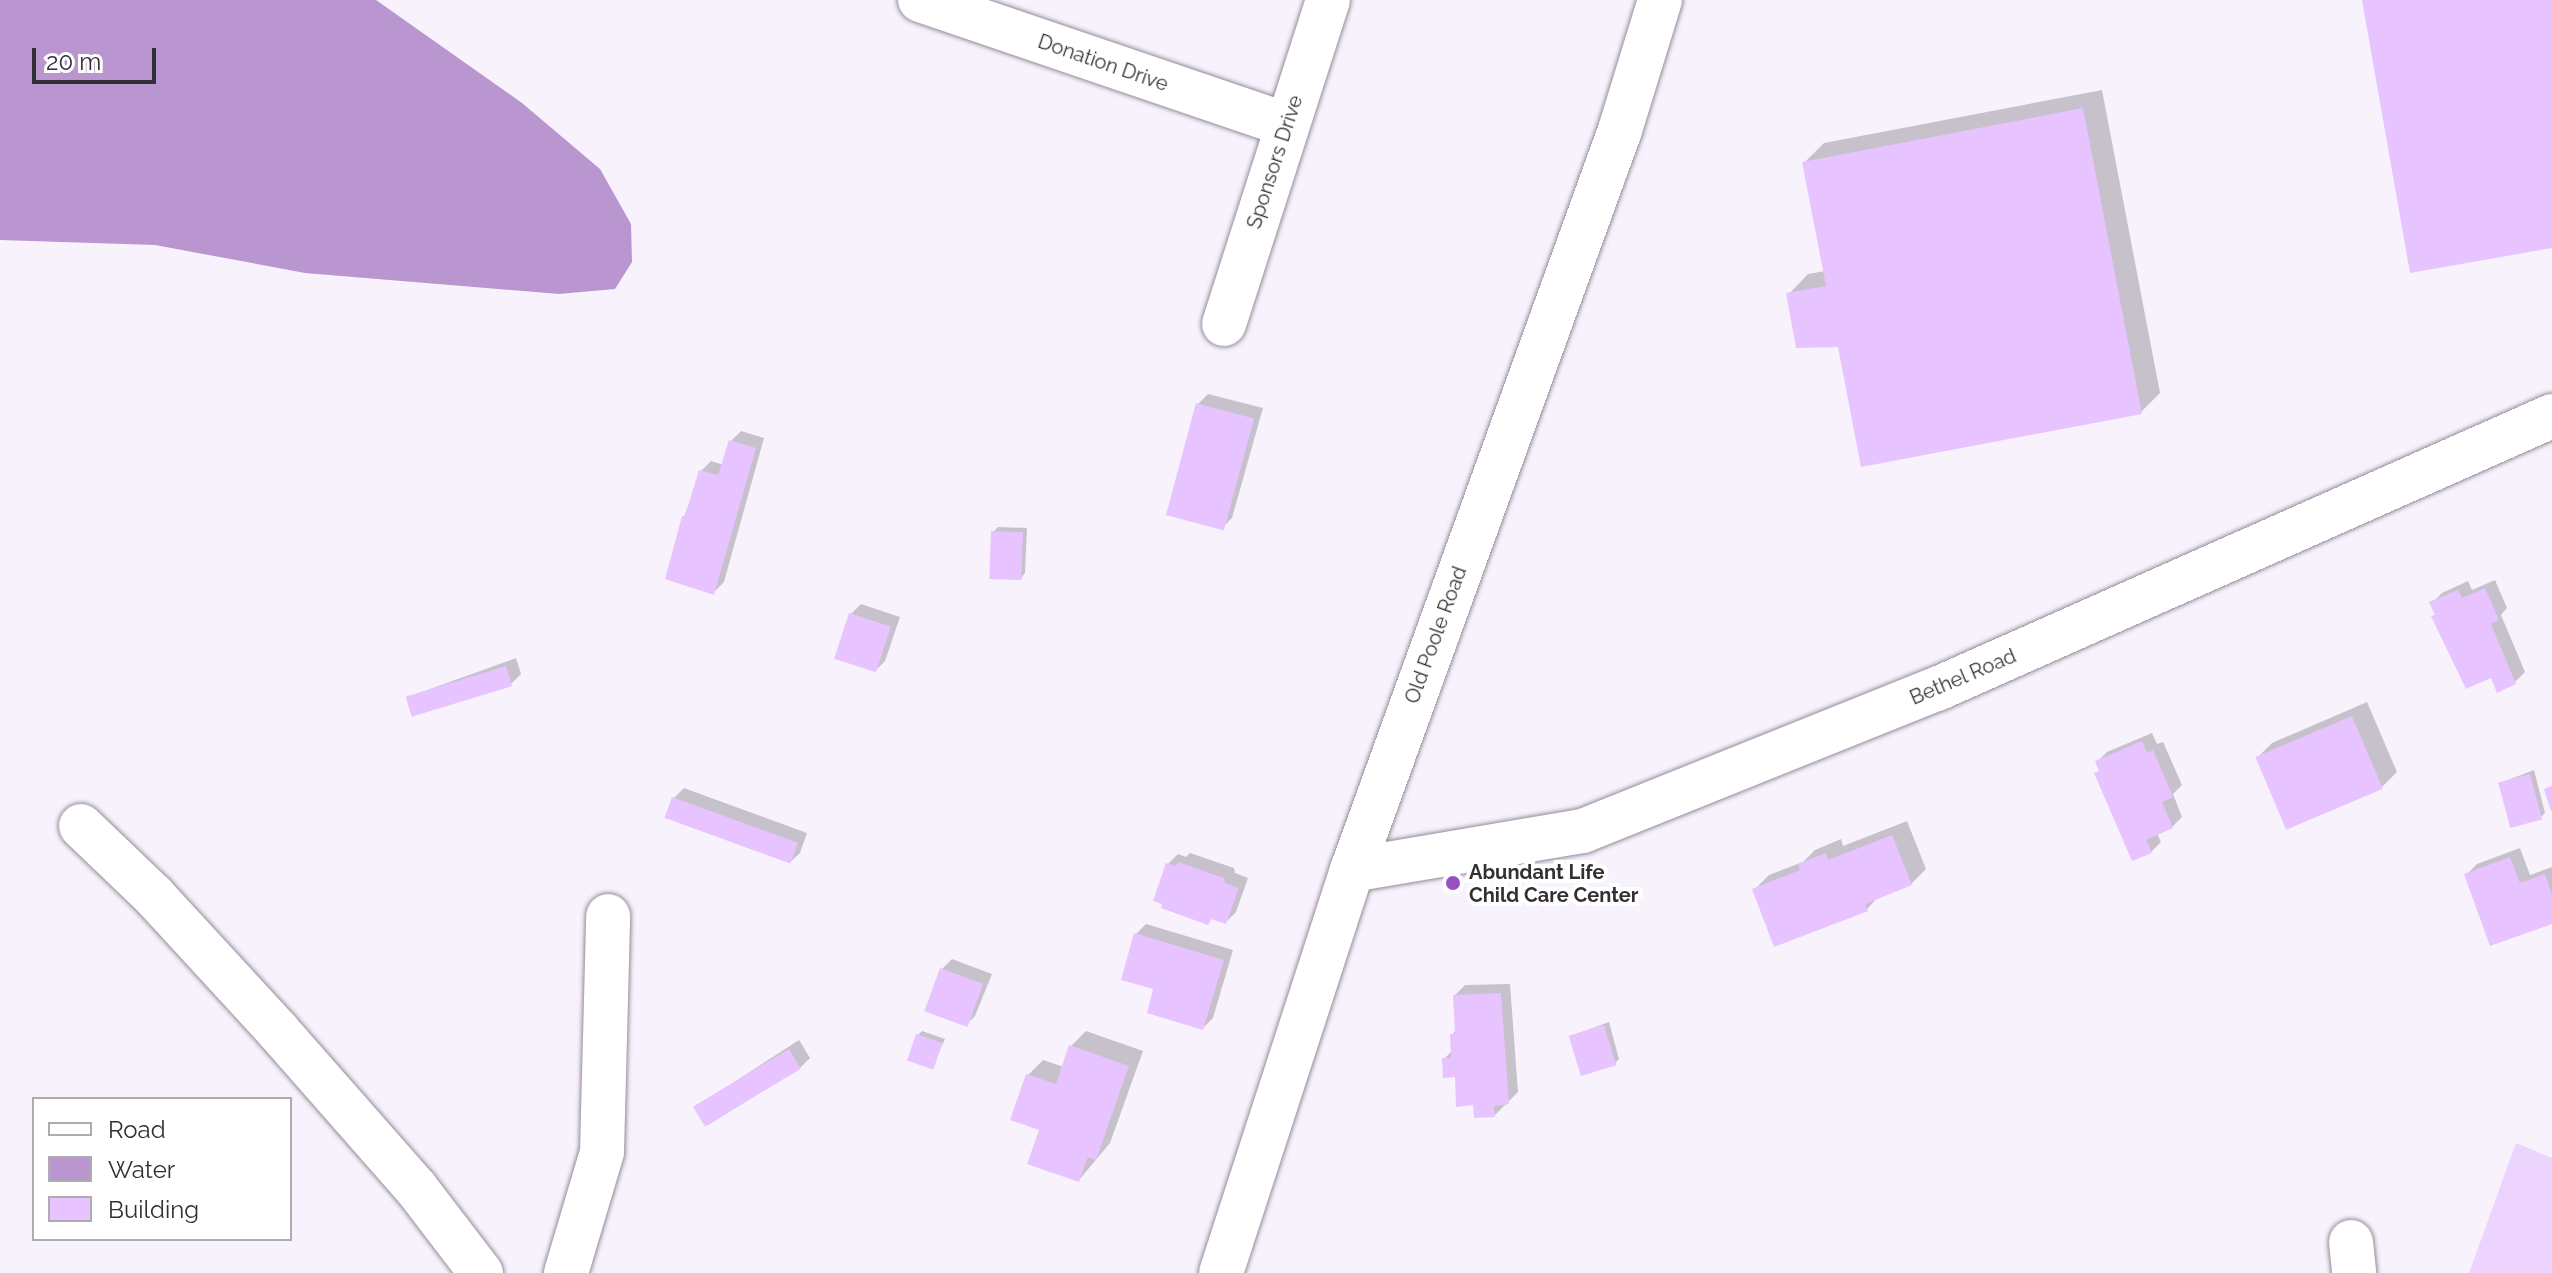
<!DOCTYPE html>
<html>
<head>
<meta charset="utf-8">
<style>
	body { margin:0 }
	#map { position:relative; width:2552px; height:1273px; overflow:hidden; background:#f8f2fd; font-family:Raleway,sans-serif }
	div>[style] { position:absolute }
	[style*='--x'] { left:calc(var(--x)*1px); top:calc(var(--y)*1px); width:calc(var(--w)*1px); rotate:calc(var(--a)*1deg) }
	.green>* { inset:0; background:#edd4fe }
	.water>* { inset:0; background:#b996d0 }
	.shadow>* { inset:0; background:#0003 }
	.building>* { inset:0; background:#e7c3ff; transform-origin:0 0 }
	.roads { filter:drop-shadow(0 0 2px #948c99) drop-shadow(0 0 2px #948c99) }
	.minor>* { height:44px; margin:-22px; padding:0 22px; transform-origin:22px; border-radius:22px; background:#fff }
	.dots>* { width:22px; height:22px; translate:-50% -50%; box-sizing:border-box; border:4px solid #fff; border-radius:50% }
	span { translate:-50% -50%; white-space:nowrap; text-align:center; line-height:1.15; -webkit-text-stroke:8px #fff; paint-order:stroke }
	.street-label { font-size:20px; color:#333035 }
	.poi-label { font-size:20px; color:#333035; font-weight:700 }
	.left { translate:0 -50%; text-align:left }
	.legend { position:absolute; left:32px; top:1097px; width:260px; height:144px; box-sizing:border-box; background:#fff; border:2px solid #adacae; margin:0; padding:10px 14px; list-style:none; font-size:24px; color:#333035 }
	.legend li { display:flex; align-items:center; gap:16px; height:40px }
	.legend b { width:40px; border:2px solid #adacae }
	.scale { position:absolute; left:32px; top:48px; width:124px; height:36px; box-sizing:border-box; border:4px solid #333035; border-top:0; padding-left:10px; font-size:24px; line-height:28px; white-space:nowrap; color:#333035; -webkit-text-stroke:6px #fff; paint-order:stroke }
</style>
</head>
<body>
<div id="map">
	<div class="green">
		<i style="clip-path:polygon(2516px 1143px,2552px 1158px,2552px 1273px,2469px 1273px)"></i>
	</div>
	<div class="water">
		<i style="clip-path:polygon(0 0,376px 0,522px 103px,600px 169px,631px 224px,632px 262px,615px 289px,559px 294px,305px 273px,155px 245px,0 240px)"></i>
	</div>
	<div class="shadow">
		<i style="clip-path:polygon(2102px 90px,2160px 393px,2141px 412px,1840px 345px,1789px 294px,1808px 274px,1825px 271px,1804px 163px,1824px 143px)"></i>
		<i style="clip-path:polygon(1208px 394px,1263px 408px,1232px 518px,1222px 528px,1198px 404px)"></i>
		<i style="clip-path:polygon(741px 431px,764px 438px,724px 582px,714px 592px,684px 517px,701px 471px,711px 461px,724px 465px,731px 441px)"></i>
		<i style="clip-path:polygon(998px 527px,1027px 528px,1025px 573px,1021px 578px,993px 532px)"></i>
		<i style="clip-path:polygon(2495px 580px,2507px 608px,2501px 615px,2525px 672px,2515px 682px,2498px 690px,2492px 676px,2433px 617px,2436px 614px,2432px 603px,2442px 593px,2468px 581px,2472px 590px)"></i>
		<i style="clip-path:polygon(861px 604px,900px 617px,885px 661px,875px 671px,851px 614px)"></i>
		<i style="clip-path:polygon(516px 658px,521px 674px,511px 684px,409px 703px,419px 693px)"></i>
		<i style="clip-path:polygon(2367px 702px,2397px 772px,2382px 787px,2257px 758px,2272px 743px)"></i>
		<i style="clip-path:polygon(2152px 733px,2157px 744px,2163px 742px,2182px 785px,2173px 794px,2182px 817px,2172px 827px,2157px 833px,2161px 842px,2151px 852px,2096px 773px,2101px 769px,2097px 762px,2107px 752px)"></i>
		<i style="clip-path:polygon(2534px 770px,2545px 813px,2541px 817px,2500px 783px)"></i>
		<i style="clip-path:polygon(684px 788px,807px 833px,800px 853px,789px 863px,674px 798px)"></i>
		<i style="clip-path:polygon(1907px 821px,1926px 869px,1911px 884px,1879px 896px,1867px 909px,1754px 890px,1769px 875px,1803px 862px,1815px 850px,1841px 839px,1843px 846px)"></i>
		<i style="clip-path:polygon(2520px 848px,2530px 875px,2552px 867px,2552px 921px,2467px 874px,2477px 864px)"></i>
		<i style="clip-path:polygon(1190px 853px,1234px 868px,1235px 873px,1248px 878px,1236px 912px,1226px 922px,1213px 917px,1208px 923px,1168px 864px,1178px 854px,1186px 857px)"></i>
		<i style="clip-path:polygon(1146px 924px,1233px 950px,1213px 1018px,1203px 1028px,1136px 934px)"></i>
		<i style="clip-path:polygon(952px 959px,992px 974px,975px 1016px,965px 1026px,942px 969px)"></i>
		<i style="clip-path:polygon(1510px 984px,1518px 1092px,1494px 1116px,1444px 1059px,1452px 1051px,1452px 1035px,1456px 1030px,1455px 995px,1465px 985px)"></i>
		<i style="clip-path:polygon(1609px 1022px,1619px 1059px,1615px 1063px,1571px 1036px)"></i>
		<i style="clip-path:polygon(922px 1031px,945px 1039px,932px 1067px,918px 1035px)"></i>
		<i style="clip-path:polygon(1086px 1031px,1143px 1051px,1110px 1143px,1079px 1180px,1042px 1129px,1028px 1075px,1043px 1060px,1064px 1067px,1071px 1046px)"></i>
		<i style="clip-path:polygon(799px 1040px,810px 1058px,800px 1068px,708px 1125px,698px 1109px,708px 1099px)"></i>
	</div>
	<div class="building">
		<i style="clip-path:polygon(2362px 0,2552px 0,2552px 248px,2410px 273px)"></i>
		<i style="clip-path:polygon(2083px 108px,2142px 414px,1861px 467px,1838px 347px,1796px 348px,1786px 293px,1826px 286px,1802px 162px)"></i>
		<i style="left:1196px;top:403px;width:60px;height:116px;rotate:15deg"></i>
		<i style="clip-path:polygon(729px 440px,756px 448px,714px 595px,665px 579px,682px 516px,685px 516px,699px 470px,718px 475px)"></i>
		<i style="left:991px;top:531px;width:32px;height:48px;rotate:2deg"></i>
		<i style="clip-path:polygon(2485px 588px,2499px 620px,2491px 624px,2516px 684px,2497px 693px,2491px 678px,2466px 689px,2431px 616px,2435px 615px,2429px 602px,2458px 590px,2462px 598px)"></i>
		<i style="left:849px;top:613px;width:44px;height:48px;rotate:18deg"></i>
		<i style="left:506px;top:666px;width:21px;height:105px;rotate:73deg"></i>
		<i style="left:2352px;top:716px;width:79px;height:105px;rotate:67deg"></i>
		<i style="clip-path:polygon(2142px 741px,2147px 753px,2153px 750px,2173px 797px,2162px 802px,2173px 828px,2146px 840px,2152px 853px,2132px 861px,2094px 773px,2099px 771px,2095px 761px)"></i>
		<i style="left:2530px;top:774px;width:47px;height:33px;rotate:75deg"></i>
		<i style="clip-path:polygon(2552px 786px,2552px 811px,2551px 811px,2544px 789px)"></i>
		<i style="left:672px;top:797px;width:134px;height:22px;rotate:20deg"></i>
		<i style="clip-path:polygon(1892px 835px,1912px 885px,1865px 904px,1868px 911px,1774px 947px,1752px 889px,1800px 870px,1798px 864px,1826px 853px,1828px 860px)"></i>
		<i style="clip-path:polygon(2510px 857px,2520px 883px,2545px 874px,2552px 895px,2552px 924px,2490px 946px,2464px 874px)"></i>
		<i style="clip-path:polygon(1178px 862px,1224px 878px,1225px 883px,1239px 888px,1226px 924px,1211px 919px,1208px 925px,1161px 908px,1162px 904px,1153px 901px,1166px 863px,1176px 866px)"></i>
		<i style="clip-path:polygon(1134px 933px,1224px 960px,1203px 1030px,1147px 1013px,1153px 989px,1121px 980px)"></i>
		<i style="left:940px;top:968px;width:46px;height:46px;rotate:20deg"></i>
		<i style="clip-path:polygon(1501px 993px,1509px 1104px,1494px 1106px,1495px 1117px,1474px 1118px,1473px 1105px,1456px 1107px,1455px 1077px,1443px 1078px,1442px 1058px,1451px 1058px,1450px 1034px,1455px 1034px,1453px 995px)"></i>
		<i style="left:1604px;top:1025px;width:42px;height:37px;rotate:73deg"></i>
		<i style="left:916px;top:1034px;width:28px;height:28px;rotate:19deg"></i>
		<i style="clip-path:polygon(1069px 1045px,1129px 1066px,1096px 1160px,1088px 1157px,1079px 1182px,1027px 1164px,1039px 1130px,1010px 1120px,1026px 1074px,1056px 1084px)"></i>
		<i style="left:789px;top:1049px;width:23px;height:112px;rotate:59deg"></i>
	</div>
	<div class="roads">
		<div class="minor">
			<i style="--x:920;--y:0;--w:388;--a:18.8"></i>
			<i style="--x:1224;--y:324;--w:340;--a:-72.2"></i>
			<i style="--x:81;--y:826;--w:101;--a:43.8"></i>
			<i style="--x:154;--y:896;--w:183;--a:47.4"></i>
			<i style="--x:278;--y:1031;--w:209;--a:48.7"></i>
			<i style="--x:416;--y:1188;--w:107;--a:52.6"></i>
			<i style="--x:1352;--y:870;--w:234;--a:-9.6"></i>
			<i style="--x:1583;--y:831;--w:381;--a:-21.9"></i>
			<i style="--x:1937;--y:689;--w:673;--a:-23.94"></i>
			<i style="--x:2351;--y:1242;--w:31;--a:84"></i>
			<i style="--x:566;--y:1273;--w:126;--a:-73.4"></i>
			<i style="--x:602;--y:1152;--w:236;--a:-88.5"></i>
			<i style="--x:1221;--y:1273;--w:424;--a:-72"></i>
			<i style="--x:1352;--y:870;--w:787;--a:-70.09"></i>
			<i style="--x:1620;--y:130;--w:136;--a:-72.9"></i>
		</div>
	</div>
	<div class="dots">
		<i style="left:1453px;top:883px;background:#994fc2"></i>
	</div>
	<div class="street-label">
		<span style="left:1103px;top:63px;rotate:19deg">Donation Drive</span>
		<span style="left:1275px;top:162px;rotate:-72deg">Sponsors Drive</span>
		<span style="left:1436px;top:635px;rotate:-70deg">Old Poole Road</span>
		<span style="left:1963px;top:677px;rotate:-23deg">Bethel Road</span>
	</div>
	<div class="poi-label">
		<span class="left" style="left:1469px;top:884px">Abundant Life<br>Child Care Center</span>
	</div>
	<ul class="legend">
	<li><b style="height:10px;background:#fff"></b>Road</li>
	<li><b style="height:22px;background:#b996d0"></b>Water</li>
	<li><b style="height:22px;background:#e7c3ff"></b>Building</li>
	</ul>
	<div class="scale">20 m</div>
</div>
</body>
</html>
